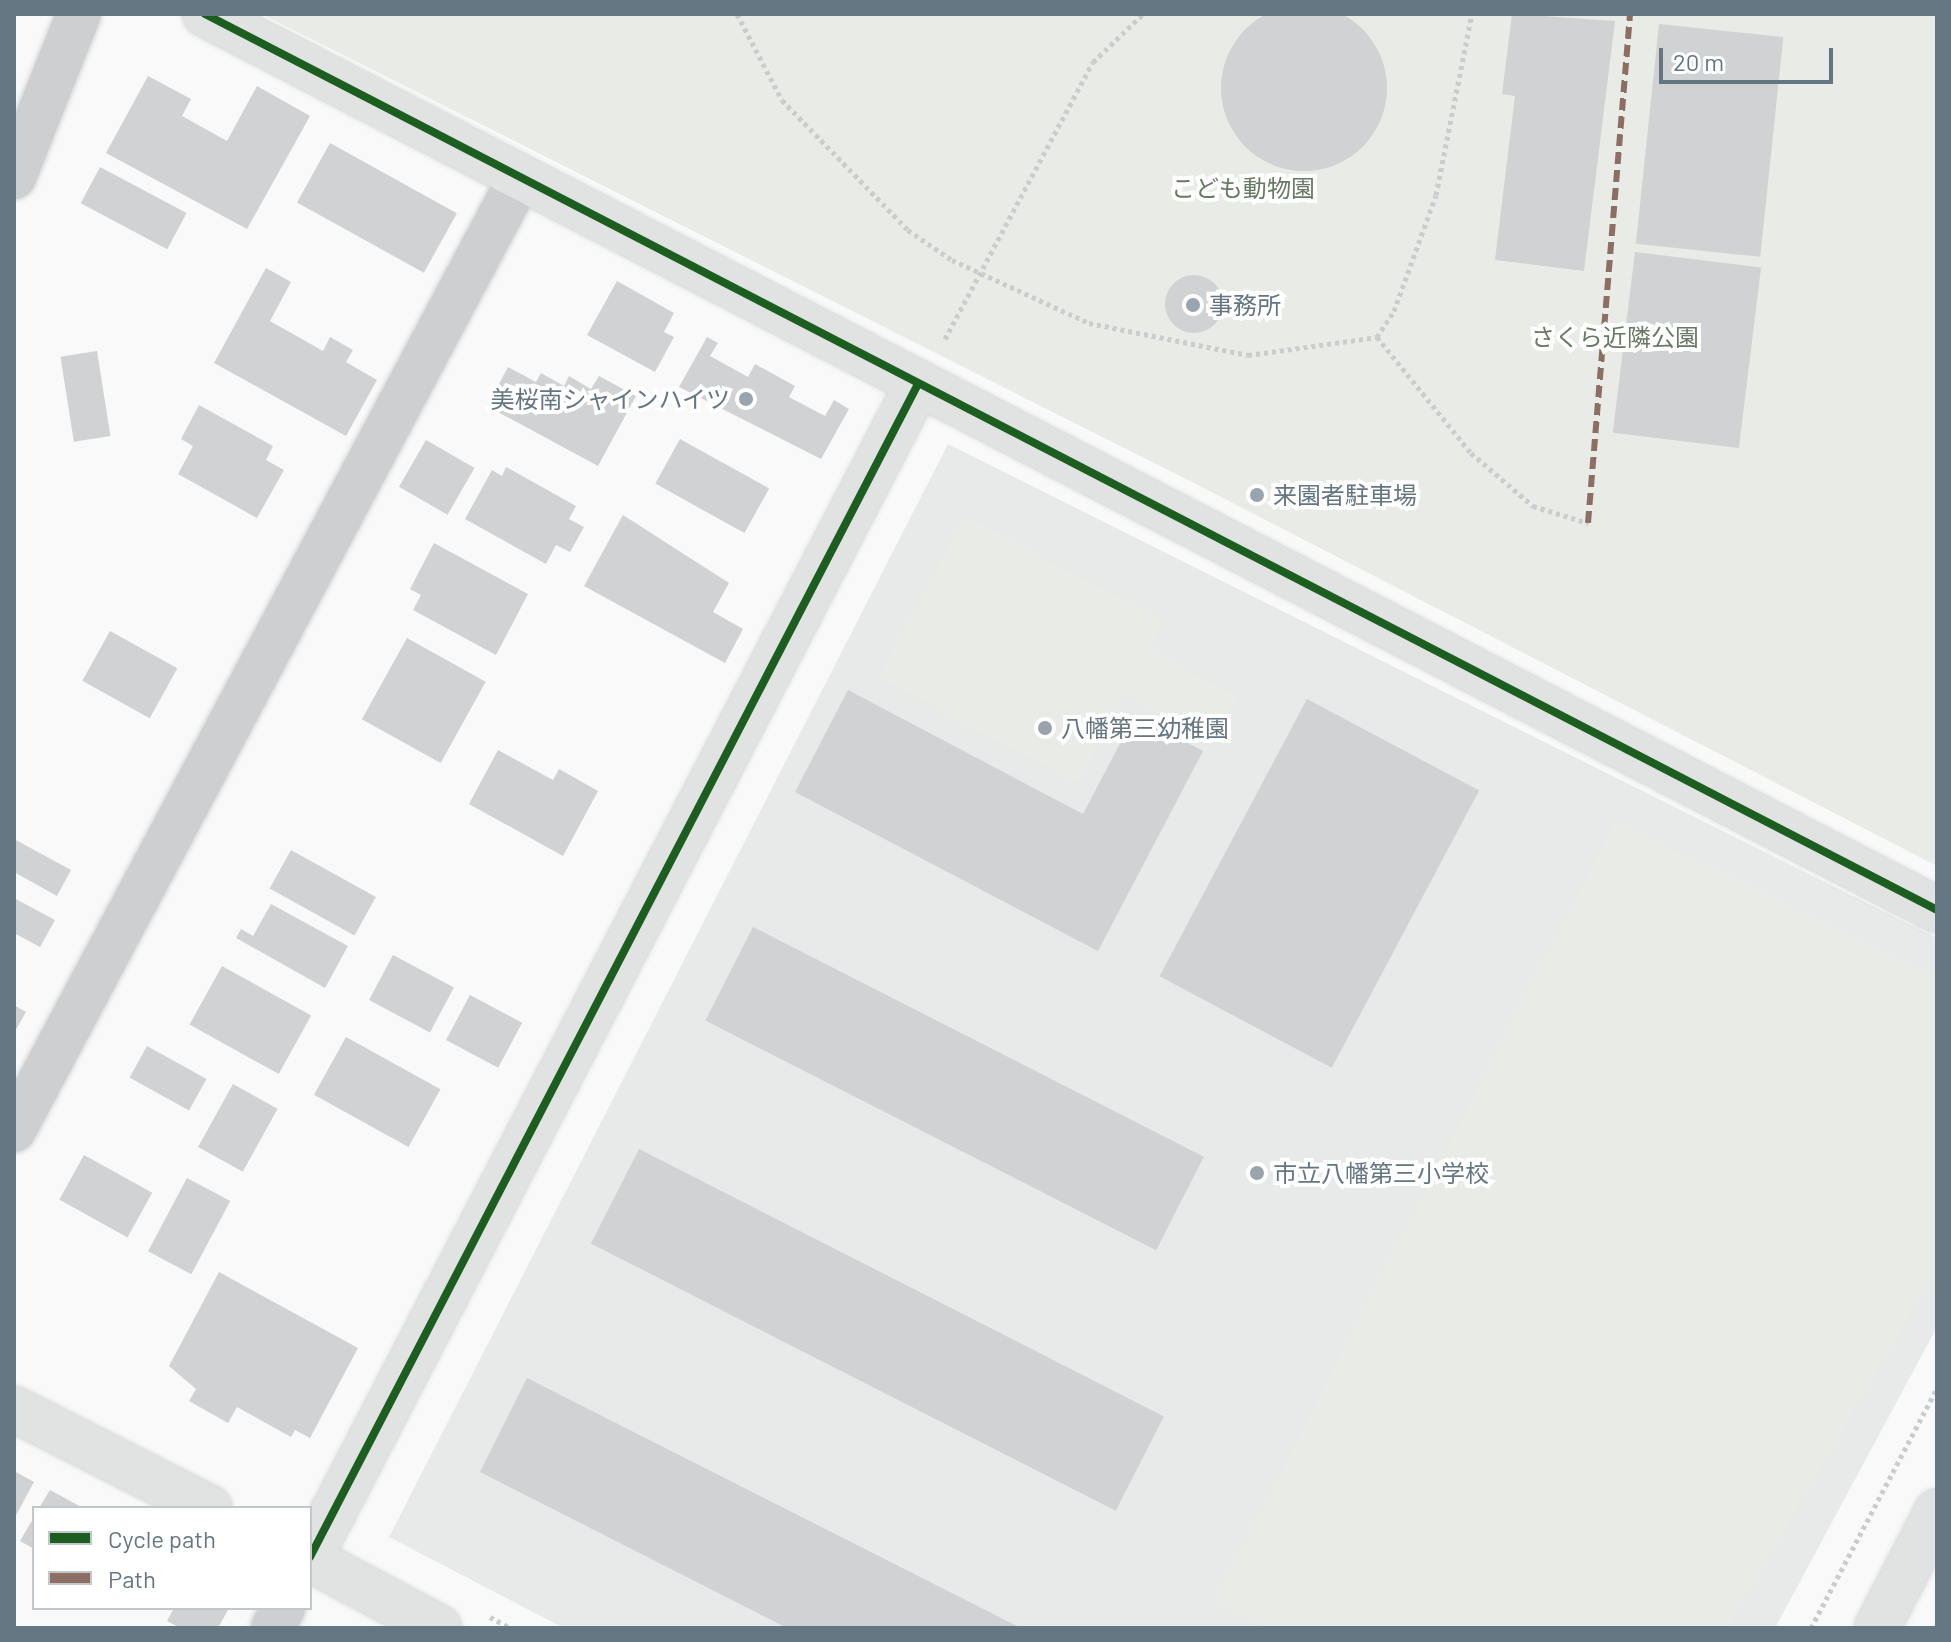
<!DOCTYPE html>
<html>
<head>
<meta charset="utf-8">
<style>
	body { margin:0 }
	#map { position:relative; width:1951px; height:1642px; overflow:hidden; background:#f9f9f9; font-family:Barlow,"Noto Sans JP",sans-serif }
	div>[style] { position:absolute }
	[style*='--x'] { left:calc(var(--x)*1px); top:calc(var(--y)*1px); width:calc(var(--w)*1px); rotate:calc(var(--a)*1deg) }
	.built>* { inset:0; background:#e8e9e9 }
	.green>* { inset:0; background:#e8ebe6 }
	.building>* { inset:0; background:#d0d2d3; transform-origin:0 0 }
	.round { border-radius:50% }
	.path>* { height:5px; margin-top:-2.5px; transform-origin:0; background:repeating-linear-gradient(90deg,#cbcccd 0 4px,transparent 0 8px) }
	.roads { filter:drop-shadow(0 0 2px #d5d6d7) drop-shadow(0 0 2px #d5d6d7) }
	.street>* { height:44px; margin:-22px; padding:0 22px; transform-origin:22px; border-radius:22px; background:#cecfd0 }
	.secondary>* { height:44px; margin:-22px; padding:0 22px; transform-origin:22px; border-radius:22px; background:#e1e2e2 }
	.quiet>* { height:6px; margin-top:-3px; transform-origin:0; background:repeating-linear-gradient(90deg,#8d6e63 0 12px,transparent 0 18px) }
	.cycleway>* { height:8px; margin:-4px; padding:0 4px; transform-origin:4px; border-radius:4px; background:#1b5e20 }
	.dots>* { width:22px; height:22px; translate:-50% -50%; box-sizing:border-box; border:4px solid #fff; border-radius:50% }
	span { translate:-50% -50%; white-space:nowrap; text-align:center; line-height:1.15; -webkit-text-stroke:8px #fff; paint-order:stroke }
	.park-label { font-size:24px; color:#687a64 }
	.poi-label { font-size:24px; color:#657683 }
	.left { translate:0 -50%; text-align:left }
	.right { translate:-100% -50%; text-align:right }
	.frame { position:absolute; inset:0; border:16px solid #657683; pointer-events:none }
	.legend { position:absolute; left:32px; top:1506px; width:280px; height:104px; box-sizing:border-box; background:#fff; border:2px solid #c1c8cd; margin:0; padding:10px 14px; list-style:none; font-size:24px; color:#657683 }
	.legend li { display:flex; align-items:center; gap:16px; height:40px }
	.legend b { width:40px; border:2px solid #c1c8cd }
	.scale { position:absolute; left:1659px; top:48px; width:174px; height:36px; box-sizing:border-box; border:4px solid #657683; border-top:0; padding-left:10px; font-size:24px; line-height:28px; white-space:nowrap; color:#657683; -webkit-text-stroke:6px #fff; paint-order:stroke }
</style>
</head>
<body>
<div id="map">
	<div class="built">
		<i style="clip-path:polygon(948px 444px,1937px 938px,1937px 1327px,1775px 1628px,564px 1628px,389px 1537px)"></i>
	</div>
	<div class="green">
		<i style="clip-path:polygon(262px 14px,1937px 14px,1937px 866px,1190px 481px)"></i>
		<i style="clip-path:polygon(965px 516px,1163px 622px,1149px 649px,1237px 697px,1214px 741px,1125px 694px,1077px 783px,879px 677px)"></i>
		<i style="clip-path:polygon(1616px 820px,1937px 980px,1937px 1268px,1727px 1628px,1269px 1628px,1215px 1600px)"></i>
	</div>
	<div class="building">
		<i class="round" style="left:1221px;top:5px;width:166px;height:166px"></i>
		<i style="clip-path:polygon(1512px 14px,1615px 21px,1584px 271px,1495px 260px,1515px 96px,1502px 94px)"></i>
		<i style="left:1659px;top:24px;width:125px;height:221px;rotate:6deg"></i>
		<i style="clip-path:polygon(148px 76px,191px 99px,182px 116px,227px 141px,257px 86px,310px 116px,247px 229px,106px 153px)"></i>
		<i style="left:330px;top:143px;width:145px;height:68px;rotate:29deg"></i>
		<i style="left:100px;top:167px;width:98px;height:41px;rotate:28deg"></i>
		<i style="left:1635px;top:252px;width:127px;height:182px;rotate:7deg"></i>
		<i style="clip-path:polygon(266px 268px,291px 282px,270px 321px,323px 351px,330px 337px,353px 350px,346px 362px,377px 380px,346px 436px,214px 363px)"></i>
		<i class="round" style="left:1165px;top:275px;width:58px;height:58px"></i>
		<i style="clip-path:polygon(617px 281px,674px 313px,664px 332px,674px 337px,655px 372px,587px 335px)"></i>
		<i style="clip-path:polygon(707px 337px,718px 343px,710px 356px,748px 377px,755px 364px,795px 386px,789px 397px,825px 416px,834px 400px,849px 409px,821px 459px,679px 387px)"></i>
		<i style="left:97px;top:351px;width:86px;height:37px;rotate:81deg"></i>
		<i style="clip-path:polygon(508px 367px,536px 382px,541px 373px,564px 386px,569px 376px,591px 389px,599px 376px,636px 396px,598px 466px,487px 406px)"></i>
		<i style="clip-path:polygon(199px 405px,273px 446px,266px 460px,284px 470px,257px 518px,178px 474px,193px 446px,181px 439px)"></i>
		<i style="left:680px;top:439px;width:102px;height:51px;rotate:29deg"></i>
		<i style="left:426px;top:440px;width:56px;height:54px;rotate:30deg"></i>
		<i style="clip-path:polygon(506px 467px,576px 506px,569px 519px,584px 527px,570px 552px,556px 545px,546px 564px,465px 519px,492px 470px,502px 476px)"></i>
		<i style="clip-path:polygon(623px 515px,729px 583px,713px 612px,743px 629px,725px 663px,584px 586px)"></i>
		<i style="clip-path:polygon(434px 543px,528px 594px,496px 655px,413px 610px,421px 595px,410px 589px)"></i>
		<i style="left:110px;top:631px;width:77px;height:57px;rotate:29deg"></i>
		<i style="left:407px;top:638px;width:90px;height:93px;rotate:29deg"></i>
		<i style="clip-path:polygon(848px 690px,1083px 814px,1135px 715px,1203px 751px,1098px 951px,795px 792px)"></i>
		<i style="left:1307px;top:699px;width:195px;height:314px;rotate:28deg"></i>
		<i style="clip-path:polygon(498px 750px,553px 780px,559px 769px,598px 791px,563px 856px,469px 804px)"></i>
		<i style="clip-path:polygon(14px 839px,71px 870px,57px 896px,14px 872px)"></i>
		<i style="left:291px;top:850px;width:97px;height:44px;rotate:29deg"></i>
		<i style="clip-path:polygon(14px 898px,55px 920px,40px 947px,14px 933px)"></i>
		<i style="clip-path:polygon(271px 904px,348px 946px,325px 988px,236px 938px,241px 929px,253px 936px)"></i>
		<i style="left:753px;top:927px;width:506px;height:105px;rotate:27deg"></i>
		<i style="left:393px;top:955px;width:69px;height:51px;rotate:28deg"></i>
		<i style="left:222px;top:966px;width:102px;height:67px;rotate:29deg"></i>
		<i style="left:470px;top:995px;width:59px;height:51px;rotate:28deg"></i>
		<i style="clip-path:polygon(14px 1005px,26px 1012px,14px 1033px)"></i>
		<i style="left:346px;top:1037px;width:108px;height:66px;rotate:29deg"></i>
		<i style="left:147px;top:1046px;width:68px;height:36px;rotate:29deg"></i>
		<i style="left:233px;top:1084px;width:51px;height:72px;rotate:29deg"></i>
		<i style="left:639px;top:1149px;width:589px;height:106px;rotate:27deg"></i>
		<i style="left:84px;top:1155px;width:78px;height:51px;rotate:29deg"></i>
		<i style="left:187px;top:1178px;width:49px;height:83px;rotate:28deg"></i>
		<i style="clip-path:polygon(219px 1272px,358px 1348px,310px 1438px,295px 1430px,291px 1437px,237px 1407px,228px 1423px,189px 1401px,196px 1389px,169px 1366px)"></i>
		<i style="clip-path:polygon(527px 1378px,1021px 1628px,787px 1628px,480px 1472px)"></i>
		<i style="clip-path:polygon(14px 1471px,34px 1482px,14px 1519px)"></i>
		<i style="clip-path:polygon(50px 1490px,83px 1508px,39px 1508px)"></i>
		<i style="clip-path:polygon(34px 1517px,34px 1549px,20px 1541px)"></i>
		<i style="clip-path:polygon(174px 1608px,229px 1608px,218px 1628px,180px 1628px,167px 1621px)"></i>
	</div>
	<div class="path">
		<i style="--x:737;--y:14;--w:97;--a:62.4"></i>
		<i style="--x:782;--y:100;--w:181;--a:45.9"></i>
		<i style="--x:908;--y:230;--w:53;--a:34.3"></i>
		<i style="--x:952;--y:260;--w:151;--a:24.7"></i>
		<i style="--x:1089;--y:323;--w:162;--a:11.4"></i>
		<i style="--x:1248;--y:355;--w:130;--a:-7.9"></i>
		<i style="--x:1377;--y:337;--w:31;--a:-57"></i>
		<i style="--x:1394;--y:311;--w:123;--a:-70.1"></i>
		<i style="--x:1436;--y:195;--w:185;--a:-78.8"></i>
		<i style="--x:1377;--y:337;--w:149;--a:51"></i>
		<i style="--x:1471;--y:453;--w:82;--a:40.5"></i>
		<i style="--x:1533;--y:506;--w:58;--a:17.2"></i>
		<i style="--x:945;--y:339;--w:314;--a:-61.9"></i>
		<i style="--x:1093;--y:62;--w:69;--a:-43.8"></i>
		<i style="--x:490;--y:1617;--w:24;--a:28"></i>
		<i style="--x:1811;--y:1628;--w:271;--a:-62.3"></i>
	</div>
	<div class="roads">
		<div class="street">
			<i style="--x:14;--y:177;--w:175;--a:-68.3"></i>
			<i style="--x:14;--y:1130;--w:1078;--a:-62.01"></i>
			<i style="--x:273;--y:1628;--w:22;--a:-63"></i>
		</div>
		<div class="secondary">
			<i style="--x:205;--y:14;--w:1950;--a:27.35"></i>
			<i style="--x:14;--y:1409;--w:219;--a:26.9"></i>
			<i style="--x:310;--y:1557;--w:1321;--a:-62.6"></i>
			<i style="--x:310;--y:1559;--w:146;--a:28.1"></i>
			<i style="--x:1877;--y:1628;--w:131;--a:-62.7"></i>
		</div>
	</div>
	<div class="quiet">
		<i style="--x:1588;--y:523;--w:511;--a:-85.28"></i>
	</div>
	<div class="cycleway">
		<i style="--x:205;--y:14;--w:1950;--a:27.35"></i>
		<i style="--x:310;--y:1557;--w:1321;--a:-62.6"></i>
	</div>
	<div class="dots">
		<i style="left:1193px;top:305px;background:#99a4ac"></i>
		<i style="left:746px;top:399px;background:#99a4ac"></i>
		<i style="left:1257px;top:495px;background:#99a4ac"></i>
		<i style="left:1045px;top:728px;background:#99a4ac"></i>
		<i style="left:1257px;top:1173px;background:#99a4ac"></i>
	</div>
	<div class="park-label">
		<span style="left:1243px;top:188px">こども動物園</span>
		<span style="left:1615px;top:337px">さくら近隣公園</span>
	</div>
	<div class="poi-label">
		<span class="left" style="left:1209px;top:305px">事務所</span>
		<span class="right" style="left:730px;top:399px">美桜南シャインハイツ</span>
		<span class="left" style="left:1273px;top:495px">来園者駐車場</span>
		<span class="left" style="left:1061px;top:728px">八幡第三幼稚園</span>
		<span class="left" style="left:1273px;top:1173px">市立八幡第三小学校</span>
	</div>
	<div class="frame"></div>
	<ul class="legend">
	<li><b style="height:10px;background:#1b5e20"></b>Cycle path</li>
	<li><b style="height:10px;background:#8d6e63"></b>Path</li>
	</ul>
	<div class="scale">20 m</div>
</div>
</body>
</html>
